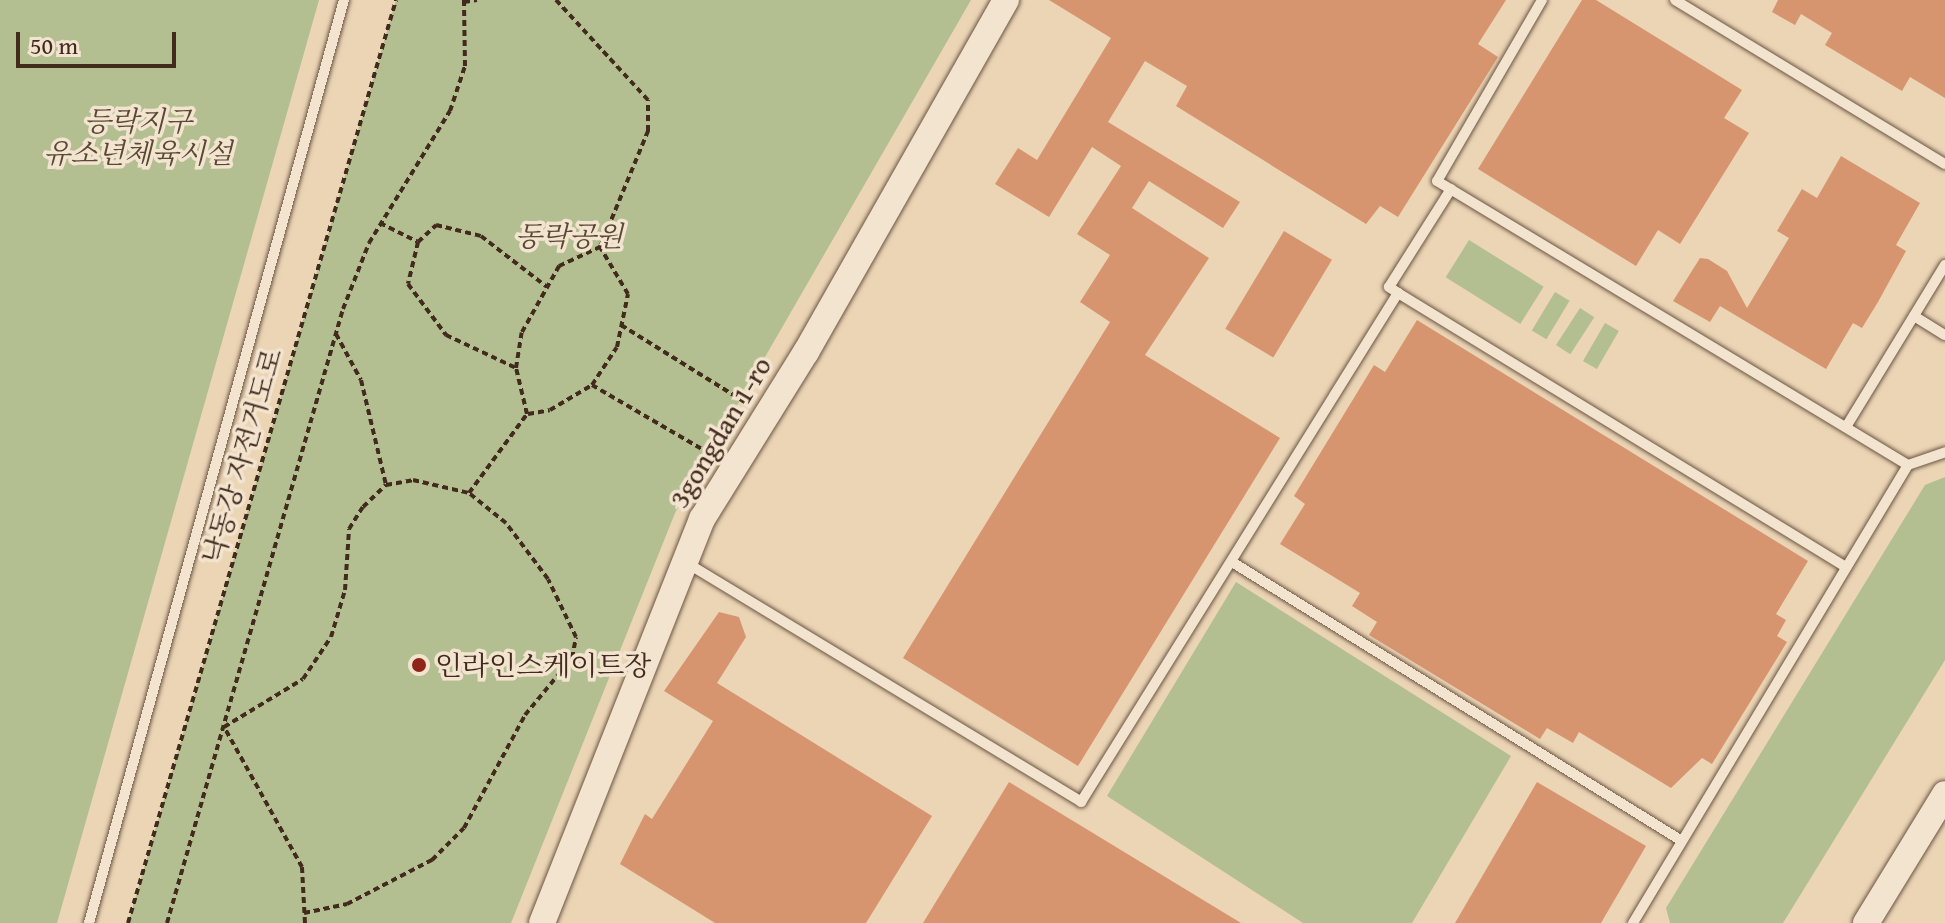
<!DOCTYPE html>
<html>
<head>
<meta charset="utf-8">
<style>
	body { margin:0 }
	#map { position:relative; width:1945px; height:923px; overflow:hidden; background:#ebd5b5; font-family:"Gentium Book Plus","Noto Serif KR",serif }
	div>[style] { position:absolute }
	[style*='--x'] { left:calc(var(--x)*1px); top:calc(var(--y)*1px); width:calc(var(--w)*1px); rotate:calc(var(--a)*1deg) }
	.green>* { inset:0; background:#b3be91; transform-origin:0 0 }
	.building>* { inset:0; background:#d7956f; transform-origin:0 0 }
	.path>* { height:4px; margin-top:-2px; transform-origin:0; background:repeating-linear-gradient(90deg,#422a1d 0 6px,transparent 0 10px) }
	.roads { filter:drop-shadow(0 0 2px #6c5543) drop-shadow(0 0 2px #6c5543) }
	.service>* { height:10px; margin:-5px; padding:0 5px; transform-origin:5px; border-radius:5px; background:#f2e4cf }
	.tertiary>* { height:26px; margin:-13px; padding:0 13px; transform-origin:13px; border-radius:13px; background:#f2e4cf }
	.dots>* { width:22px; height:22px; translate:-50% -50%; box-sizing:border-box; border:4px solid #f2e4cf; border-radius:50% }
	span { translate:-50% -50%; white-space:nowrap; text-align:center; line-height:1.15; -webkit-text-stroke:7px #f2e4cf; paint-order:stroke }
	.park-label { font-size:28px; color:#594834; font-style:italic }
	.street-label { font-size:28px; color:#422a1d }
	.poi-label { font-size:28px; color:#422a1d }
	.left { translate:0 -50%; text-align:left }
	.scale { position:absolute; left:16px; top:32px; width:160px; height:36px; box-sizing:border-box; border:4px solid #422a1d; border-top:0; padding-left:10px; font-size:24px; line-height:28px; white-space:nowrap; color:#422a1d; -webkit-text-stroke:6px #f2e4cf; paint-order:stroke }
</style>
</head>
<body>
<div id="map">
	<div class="green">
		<i style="clip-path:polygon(0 0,319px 0,57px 923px,0 923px)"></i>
		<i style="clip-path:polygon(396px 0,971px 0,675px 513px,511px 923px,128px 923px)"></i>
		<i style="left:1469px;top:240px;width:88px;height:44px;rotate:32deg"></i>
		<i style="left:1555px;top:292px;width:17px;height:45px;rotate:31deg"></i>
		<i style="left:1580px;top:308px;width:17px;height:44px;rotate:33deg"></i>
		<i style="left:1605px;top:323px;width:16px;height:44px;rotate:30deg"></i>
		<i style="clip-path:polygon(1945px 477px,1945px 660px,1783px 923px,1670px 923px,1666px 908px,1925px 485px)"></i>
		<i style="clip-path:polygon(1236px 582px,1511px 756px,1412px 923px,1303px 923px,1107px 796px)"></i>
	</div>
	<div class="building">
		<i style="clip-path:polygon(1049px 0,1506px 0,1478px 44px,1498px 57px,1398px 217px,1380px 206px,1366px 224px,1176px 106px,1187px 86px,1145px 61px,1108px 122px,1240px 202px,1223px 228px,1149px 181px,1132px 208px,1209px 258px,1145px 355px,1280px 438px,1078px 766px,903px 658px,1110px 322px,1080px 302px,1110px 255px,1077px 234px,1121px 166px,1092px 147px,1049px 217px,995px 184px,1018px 148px,1037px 160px,1111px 38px)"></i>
		<i style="clip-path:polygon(1582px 0,1596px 0,1742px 90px,1724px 118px,1749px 133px,1680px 244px,1658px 230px,1636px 266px,1478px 169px)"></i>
		<i style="clip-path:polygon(1778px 0,1945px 0,1945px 98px,1910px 77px,1902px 91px,1825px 45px,1832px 33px,1801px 14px,1795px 25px,1772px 12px)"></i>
		<i style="clip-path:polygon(1841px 156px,1920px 203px,1896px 245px,1906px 251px,1878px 302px,1862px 328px,1853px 323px,1826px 369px,1720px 306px,1710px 322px,1673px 301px,1700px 258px,1708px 259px,1727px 271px,1747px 308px,1789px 238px,1777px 231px,1802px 189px,1817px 198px)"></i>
		<i style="left:1284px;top:231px;width:56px;height:114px;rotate:31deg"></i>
		<i style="clip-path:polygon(1417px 320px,1808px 561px,1776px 614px,1786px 620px,1777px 636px,1787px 642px,1712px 764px,1702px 758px,1671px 788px,1579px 732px,1573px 743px,1547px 728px,1540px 739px,1369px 635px,1377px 622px,1352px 606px,1360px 593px,1280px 544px,1305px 504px,1294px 496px,1374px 365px,1385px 372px)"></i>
		<i style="clip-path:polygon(719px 612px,739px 617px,746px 637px,717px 683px,932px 816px,866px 923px,715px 923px,620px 864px,645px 814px,652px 819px,713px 721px,664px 691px)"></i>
		<i style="clip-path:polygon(1009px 782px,1241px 923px,923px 923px)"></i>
		<i style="clip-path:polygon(1537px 782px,1646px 846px,1601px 923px,1455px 923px)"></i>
	</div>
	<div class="path">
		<i style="--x:464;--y:2;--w:13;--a:-9"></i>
		<i style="--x:380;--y:223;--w:42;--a:26.6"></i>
		<i style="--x:418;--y:242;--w:25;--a:-43"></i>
		<i style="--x:436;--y:225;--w:46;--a:13.7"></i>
		<i style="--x:481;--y:236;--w:83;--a:37.7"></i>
		<i style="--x:418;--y:242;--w:43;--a:103.4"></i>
		<i style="--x:408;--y:284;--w:64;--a:53.3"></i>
		<i style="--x:446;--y:335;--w:77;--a:25.2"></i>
		<i style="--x:621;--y:325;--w:150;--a:31.9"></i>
		<i style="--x:336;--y:334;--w:52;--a:61.5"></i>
		<i style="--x:361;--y:380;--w:108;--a:76.6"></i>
		<i style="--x:592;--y:385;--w:141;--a:30.2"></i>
		<i style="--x:528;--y:414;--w:22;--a:-10"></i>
		<i style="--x:550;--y:410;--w:49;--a:-30.8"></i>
		<i style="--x:592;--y:385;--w:45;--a:-56.7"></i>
		<i style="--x:617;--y:347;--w:54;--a:-78.3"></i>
		<i style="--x:628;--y:294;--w:55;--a:-120.8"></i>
		<i style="--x:304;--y:913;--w:44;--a:-11.8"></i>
		<i style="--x:347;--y:904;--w:96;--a:-27.4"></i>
		<i style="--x:432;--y:860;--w:45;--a:-45"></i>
		<i style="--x:464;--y:828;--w:128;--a:-61.6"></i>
		<i style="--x:525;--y:715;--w:74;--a:-50.5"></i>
		<i style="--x:572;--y:658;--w:21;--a:-79"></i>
		<i style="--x:576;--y:637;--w:64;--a:-115.8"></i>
		<i style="--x:548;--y:579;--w:70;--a:-126.9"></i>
		<i style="--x:506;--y:523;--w:48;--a:-141"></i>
		<i style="--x:128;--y:923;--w:961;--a:-73.81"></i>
		<i style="--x:167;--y:923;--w:639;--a:-74.01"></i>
		<i style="--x:343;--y:309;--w:71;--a:-68.5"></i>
		<i style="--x:369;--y:243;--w:155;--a:-58.5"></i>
		<i style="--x:450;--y:111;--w:47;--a:-71.6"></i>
		<i style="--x:465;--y:66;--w:66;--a:-90.9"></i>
		<i style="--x:305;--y:923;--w:56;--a:-93.1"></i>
		<i style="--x:302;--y:867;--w:160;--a:-119.1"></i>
		<i style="--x:224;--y:727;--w:92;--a:-31.3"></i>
		<i style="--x:303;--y:679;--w:50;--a:-56.3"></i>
		<i style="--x:331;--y:637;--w:49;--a:-73.4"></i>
		<i style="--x:345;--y:590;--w:61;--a:-86.2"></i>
		<i style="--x:349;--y:529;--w:26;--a:-58"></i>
		<i style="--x:363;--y:507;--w:32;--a:-44"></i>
		<i style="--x:386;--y:485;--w:27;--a:-10"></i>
		<i style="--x:413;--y:480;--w:57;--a:13.1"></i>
		<i style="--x:469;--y:493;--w:98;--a:-53.7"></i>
		<i style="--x:527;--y:414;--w:47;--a:-103.4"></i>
		<i style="--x:516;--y:368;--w:36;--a:-81"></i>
		<i style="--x:522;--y:332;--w:76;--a:-60.7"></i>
		<i style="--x:559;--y:266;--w:45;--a:-24.9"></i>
		<i style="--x:600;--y:247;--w:126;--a:-67.5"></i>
		<i style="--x:648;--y:131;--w:31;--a:-90"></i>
		<i style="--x:648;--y:100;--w:136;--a:-132.6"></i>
	</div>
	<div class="roads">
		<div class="service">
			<i style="--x:1542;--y:0;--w:209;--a:120.1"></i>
			<i style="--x:1437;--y:181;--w:550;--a:31.09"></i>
			<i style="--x:1675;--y:0;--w:316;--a:31.3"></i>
			<i style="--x:1398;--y:293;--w:525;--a:31.45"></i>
			<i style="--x:1914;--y:316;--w:36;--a:32"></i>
			<i style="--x:1846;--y:427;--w:190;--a:-58.6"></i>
			<i style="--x:1232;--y:562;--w:529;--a:31.8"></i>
			<i style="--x:687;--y:563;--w:461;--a:31.2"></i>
			<i style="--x:1081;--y:802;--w:600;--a:-58.09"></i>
			<i style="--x:1398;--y:293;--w:11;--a:-146"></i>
			<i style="--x:1389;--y:287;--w:116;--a:-57.7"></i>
			<i style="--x:89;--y:923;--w:958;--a:-74.56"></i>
			<i style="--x:1633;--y:923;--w:534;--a:-59.02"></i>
			<i style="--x:1908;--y:465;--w:39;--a:-19"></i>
		</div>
		<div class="tertiary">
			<i style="--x:542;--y:923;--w:435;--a:-68.4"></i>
			<i style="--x:702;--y:519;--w:197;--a:-58.1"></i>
			<i style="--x:806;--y:352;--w:405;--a:-60.4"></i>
			<i style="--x:1866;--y:923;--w:151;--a:-58.5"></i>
		</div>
	</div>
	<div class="dots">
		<i style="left:419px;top:665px;background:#8f2418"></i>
	</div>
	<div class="park-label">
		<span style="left:138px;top:137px">등락지구<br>유소년체육시설</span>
		<span style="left:569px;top:236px">동락공원</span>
	</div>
	<div class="street-label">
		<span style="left:720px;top:432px;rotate:-59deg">3gongdan 1-ro</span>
		<span style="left:242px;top:456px;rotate:-74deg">낙동강 자전거도로</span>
	</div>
	<div class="poi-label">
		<span class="left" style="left:435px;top:665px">인라인스케이트장</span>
	</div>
	<div class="scale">50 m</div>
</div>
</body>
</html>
